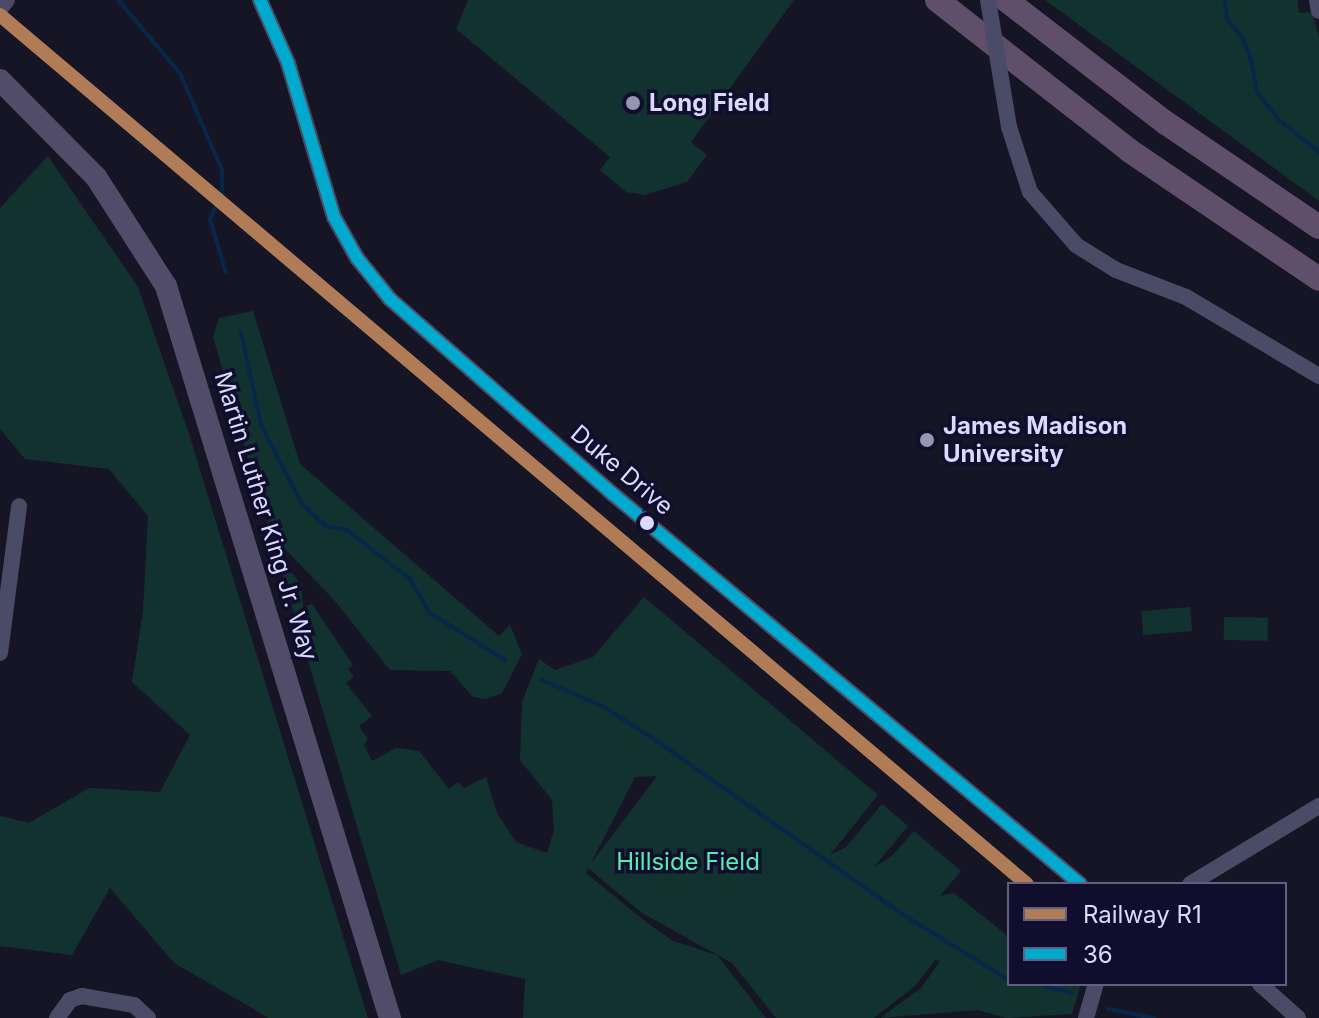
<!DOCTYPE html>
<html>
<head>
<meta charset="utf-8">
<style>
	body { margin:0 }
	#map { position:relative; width:1319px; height:1018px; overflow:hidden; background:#161525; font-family:Inter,sans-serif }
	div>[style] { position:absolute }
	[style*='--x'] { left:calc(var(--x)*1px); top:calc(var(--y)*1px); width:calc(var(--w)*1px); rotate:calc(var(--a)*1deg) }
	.green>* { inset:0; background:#12322f; transform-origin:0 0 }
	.stream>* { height:4px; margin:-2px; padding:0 2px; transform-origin:2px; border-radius:2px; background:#07274a }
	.minor>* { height:16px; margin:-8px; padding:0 8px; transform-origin:8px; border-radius:8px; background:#4a4b66 }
	.major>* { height:22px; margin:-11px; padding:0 11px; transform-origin:11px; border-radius:11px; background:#524c6b }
	.highway>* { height:24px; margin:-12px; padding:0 12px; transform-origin:12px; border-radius:12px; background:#5f4f6a }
	.minor-bridge>* { height:16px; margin:-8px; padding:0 8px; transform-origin:8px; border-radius:8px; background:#4a4b66 }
	.bus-1>* { height:12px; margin:-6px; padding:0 6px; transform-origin:6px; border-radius:6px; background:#00a9ce }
	.rail-1>* { height:14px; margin:-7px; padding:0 7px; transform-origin:7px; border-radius:7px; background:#b07c57 }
	.dots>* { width:22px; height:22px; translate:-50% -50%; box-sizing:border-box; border:4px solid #100e2c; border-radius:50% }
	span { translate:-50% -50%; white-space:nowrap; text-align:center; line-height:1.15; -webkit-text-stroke:7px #100e2c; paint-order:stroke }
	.poi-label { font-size:24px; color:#dadaff; font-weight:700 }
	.left { translate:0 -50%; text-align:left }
	.street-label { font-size:24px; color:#dadaff }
	.park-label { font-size:24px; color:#59ebb4 }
	.legend { position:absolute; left:1007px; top:882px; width:280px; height:104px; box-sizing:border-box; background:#100e2c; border:2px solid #616080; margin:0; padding:10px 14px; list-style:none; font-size:24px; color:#dadaff }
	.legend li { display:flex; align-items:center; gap:16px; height:40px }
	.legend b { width:40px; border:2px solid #616080 }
</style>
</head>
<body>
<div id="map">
	<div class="green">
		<i style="clip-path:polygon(468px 0,794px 0,691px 142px,707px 155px,687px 182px,645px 195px,626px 192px,600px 170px,610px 157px,456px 29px)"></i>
		<i style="clip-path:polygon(1045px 0,1298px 0,1299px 13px,1312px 12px,1319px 37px,1319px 201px)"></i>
		<i style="clip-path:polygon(48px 156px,138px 287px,190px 437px,368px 1018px,269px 1018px,174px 963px,110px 888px,72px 955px,0 946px,0 816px,29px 823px,89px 788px,160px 792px,190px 735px,132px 682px,143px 611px,148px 516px,109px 469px,25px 459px,0 429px,0 208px)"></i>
		<i style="clip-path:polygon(253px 311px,300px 464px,499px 636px,510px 625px,522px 654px,502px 693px,486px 699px,473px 697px,450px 671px,390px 670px,335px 601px,270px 533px,213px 337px,219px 318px)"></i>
		<i style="clip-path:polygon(evenodd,277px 556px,301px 584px,303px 607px,312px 604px,353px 665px,348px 669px,354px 677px,346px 683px,372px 716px,359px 726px,368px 739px,364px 745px,372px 761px,396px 748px,419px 751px,449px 789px,458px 782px,464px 788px,486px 777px,497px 813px,516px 842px,547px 853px,554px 830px,552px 800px,520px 760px,522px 702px,539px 659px,555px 670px,593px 657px,644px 597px,878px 795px,830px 855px,846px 847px,882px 804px,908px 826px,874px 867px,892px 856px,914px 831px,961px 871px,940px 896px,954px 893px,1009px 937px,1009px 984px,1081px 984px,1072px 1014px,1006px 1018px,978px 1010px,880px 1018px,921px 988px,940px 961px,935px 960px,916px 985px,874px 1018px,776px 1018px,732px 963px,642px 913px,588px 868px,586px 873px,646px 922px,673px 941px,717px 955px,766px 1018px,523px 1018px,525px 979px,438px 960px,401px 975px,277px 556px,657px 776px,592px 862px,591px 863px,635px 777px,657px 776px)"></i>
		<i style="left:1190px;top:607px;width:24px;height:49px;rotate:85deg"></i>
		<i style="left:1224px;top:617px;width:44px;height:23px;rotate:1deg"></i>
	</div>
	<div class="stream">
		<i style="--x:118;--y:0;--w:96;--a:49.7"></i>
		<i style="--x:180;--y:73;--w:106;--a:66.6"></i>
		<i style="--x:222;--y:170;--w:24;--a:90"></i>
		<i style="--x:222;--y:194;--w:28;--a:116"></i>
		<i style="--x:210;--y:219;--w:56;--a:73.5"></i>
		<i style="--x:1225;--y:0;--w:19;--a:84"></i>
		<i style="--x:1227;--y:19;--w:26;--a:51"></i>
		<i style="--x:1243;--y:39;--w:22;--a:68"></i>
		<i style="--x:1251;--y:59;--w:34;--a:80"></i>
		<i style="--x:1257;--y:92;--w:33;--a:52"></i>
		<i style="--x:1277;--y:118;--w:54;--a:39"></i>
		<i style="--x:241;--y:332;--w:95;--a:77.9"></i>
		<i style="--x:261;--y:425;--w:89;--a:62.6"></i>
		<i style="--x:302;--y:504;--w:33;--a:43"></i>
		<i style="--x:326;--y:526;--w:21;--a:11"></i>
		<i style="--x:347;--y:530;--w:80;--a:37.9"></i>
		<i style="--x:410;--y:579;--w:39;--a:60"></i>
		<i style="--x:430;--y:613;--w:89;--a:32.1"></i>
		<i style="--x:542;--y:680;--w:68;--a:23.5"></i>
		<i style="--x:604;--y:707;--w:63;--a:32.7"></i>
		<i style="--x:657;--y:741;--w:300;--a:35.2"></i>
		<i style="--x:902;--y:914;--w:126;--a:31.7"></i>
		<i style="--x:1039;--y:984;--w:35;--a:16"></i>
		<i style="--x:1108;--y:1009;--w:47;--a:11.1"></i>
	</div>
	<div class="minor">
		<i style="--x:260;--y:0;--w:69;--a:66"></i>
		<i style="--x:288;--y:63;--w:161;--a:73.4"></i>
		<i style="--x:334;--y:217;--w:47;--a:60.7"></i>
		<i style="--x:357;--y:258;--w:53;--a:51.2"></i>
		<i style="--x:390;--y:299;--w:298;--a:41.2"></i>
		<i style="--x:614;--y:495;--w:607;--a:39.85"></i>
		<i style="--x:1317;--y:0;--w:11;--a:80"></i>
		<i style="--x:0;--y:9;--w:11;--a:-52"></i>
		<i style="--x:1009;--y:127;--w:68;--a:72.1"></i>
		<i style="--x:1030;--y:192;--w:70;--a:49"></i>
		<i style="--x:1076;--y:245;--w:47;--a:32"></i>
		<i style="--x:1116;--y:270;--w:75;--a:21.1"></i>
		<i style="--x:1186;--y:297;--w:155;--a:30.7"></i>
		<i style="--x:0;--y:653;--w:148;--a:-82.6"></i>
		<i style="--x:1190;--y:884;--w:151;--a:-31.2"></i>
		<i style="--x:1260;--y:984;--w:51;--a:41.8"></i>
		<i style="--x:57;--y:1018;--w:22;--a:-54"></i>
		<i style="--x:70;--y:1000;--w:13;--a:-18"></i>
		<i style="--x:82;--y:996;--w:53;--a:9.8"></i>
		<i style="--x:134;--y:1005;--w:19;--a:43"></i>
		<i style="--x:1086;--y:1018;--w:35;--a:-74"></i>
	</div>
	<div class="major">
		<i style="--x:0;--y:80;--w:136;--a:45.3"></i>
		<i style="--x:96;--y:177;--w:130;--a:57.3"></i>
		<i style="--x:166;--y:286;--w:766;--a:72.99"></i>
	</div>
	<div class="highway">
		<i style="--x:937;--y:0;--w:245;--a:38"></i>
		<i style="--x:1130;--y:151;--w:228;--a:34.1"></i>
		<i style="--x:1006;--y:0;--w:202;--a:37.6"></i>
		<i style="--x:1166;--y:123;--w:185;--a:34.2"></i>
	</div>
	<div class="minor-bridge">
		<i style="--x:988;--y:0;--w:129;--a:80.6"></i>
	</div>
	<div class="bus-1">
		<i style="--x:260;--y:0;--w:69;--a:66"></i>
		<i style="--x:288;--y:63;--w:161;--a:73.4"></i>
		<i style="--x:334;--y:217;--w:47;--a:60.7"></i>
		<i style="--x:357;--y:258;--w:53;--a:51.2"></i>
		<i style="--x:390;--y:299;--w:298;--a:41.2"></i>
		<i style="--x:614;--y:495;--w:607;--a:39.85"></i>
	</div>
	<div class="rail-1">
		<i style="--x:0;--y:15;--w:1345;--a:40.24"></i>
	</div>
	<div class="dots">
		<i style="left:633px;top:103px;background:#9595b3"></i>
		<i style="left:927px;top:440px;background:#9595b3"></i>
		<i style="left:647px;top:523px;background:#dadaff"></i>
	</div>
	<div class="poi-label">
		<span class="left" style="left:649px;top:103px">Long Field</span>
		<span class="left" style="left:943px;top:440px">James Madison<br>University</span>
	</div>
	<div class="street-label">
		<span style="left:622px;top:470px;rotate:40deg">Duke Drive</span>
		<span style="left:266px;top:516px;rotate:73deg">Martin Luther King Jr. Way</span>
	</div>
	<div class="park-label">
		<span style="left:688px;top:862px">Hillside Field</span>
	</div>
	<ul class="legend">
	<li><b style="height:10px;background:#b07c57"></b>Railway R1</li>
	<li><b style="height:10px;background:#00a9ce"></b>36</li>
	</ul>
</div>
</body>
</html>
